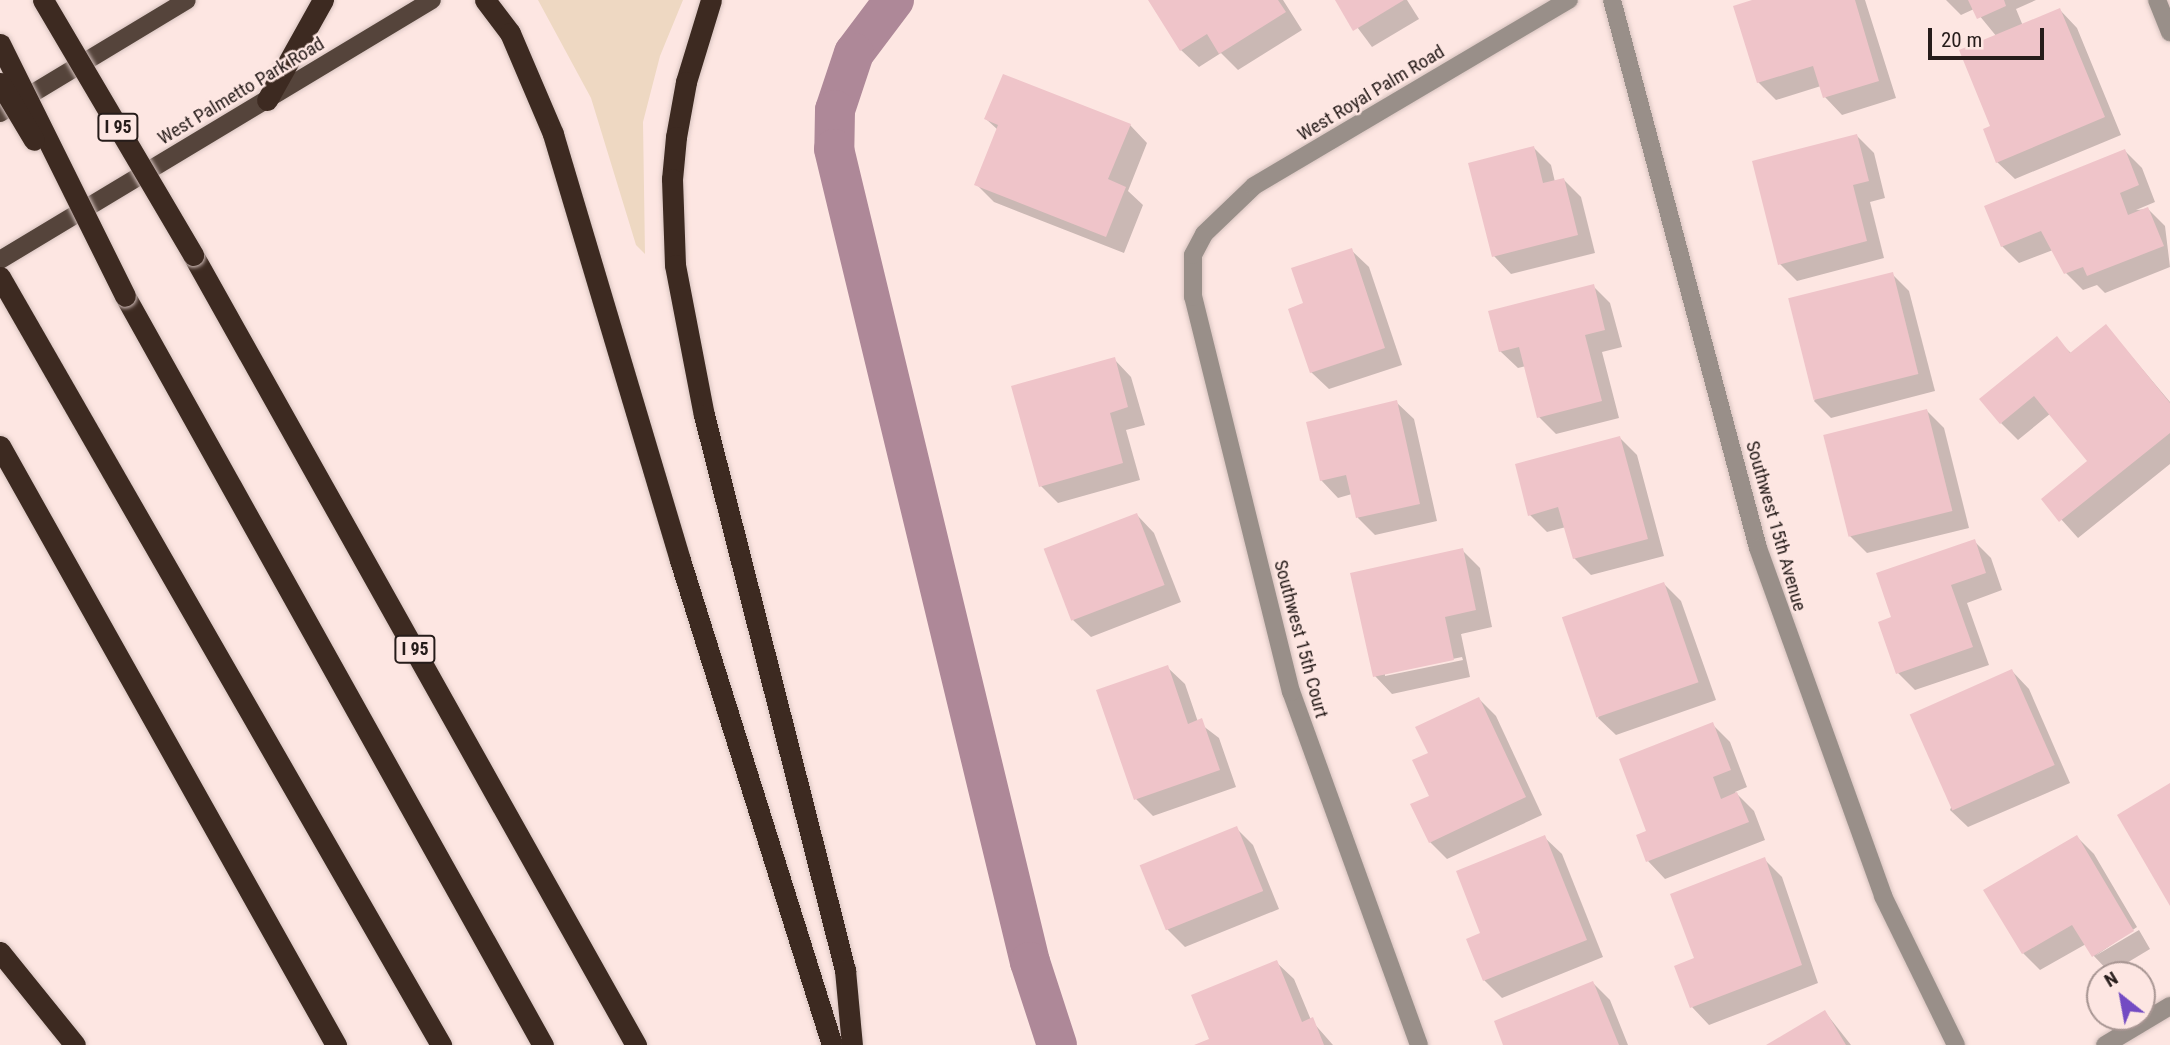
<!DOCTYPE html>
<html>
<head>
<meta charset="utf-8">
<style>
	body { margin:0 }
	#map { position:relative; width:2170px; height:1045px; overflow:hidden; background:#fde6e2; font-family:"Roboto Condensed",sans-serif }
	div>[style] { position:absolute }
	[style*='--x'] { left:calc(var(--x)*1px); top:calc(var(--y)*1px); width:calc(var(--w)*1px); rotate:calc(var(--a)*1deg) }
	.green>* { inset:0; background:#eed8c2 }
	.shadow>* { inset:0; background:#0003 }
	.canal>* { height:40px; margin:-20px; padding:0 20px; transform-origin:20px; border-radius:20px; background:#ae8898 }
	.building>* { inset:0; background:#efc4c9; transform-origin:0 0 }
	.roads { filter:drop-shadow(0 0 2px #d6c2be) drop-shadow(0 0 2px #d6c2be) }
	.minor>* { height:18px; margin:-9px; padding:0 9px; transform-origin:9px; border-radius:9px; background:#998f89 }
	.major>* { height:18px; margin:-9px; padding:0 9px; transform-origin:9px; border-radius:9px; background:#55443b }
	.highway>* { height:21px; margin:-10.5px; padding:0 10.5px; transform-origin:10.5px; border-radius:10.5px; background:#3d2a21 }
	.bridges { filter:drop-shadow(0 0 2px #d6c2be) drop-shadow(0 0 2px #d6c2be) }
	.highway-bridge>* { height:21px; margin:-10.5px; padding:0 10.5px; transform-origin:10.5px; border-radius:10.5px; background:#3d2a21 }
	span { translate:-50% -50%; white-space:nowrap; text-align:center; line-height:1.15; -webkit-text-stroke:5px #fde6e2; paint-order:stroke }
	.shield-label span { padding:2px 5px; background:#fde6e2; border:2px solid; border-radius:5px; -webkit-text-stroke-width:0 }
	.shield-label { font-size:18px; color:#261c1a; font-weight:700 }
	.street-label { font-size:19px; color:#261c1a }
	.north { position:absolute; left:2086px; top:961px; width:70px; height:70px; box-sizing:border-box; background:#fde6e2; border:2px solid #a79592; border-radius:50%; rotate:329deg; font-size:19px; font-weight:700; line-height:28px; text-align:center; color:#261c1a }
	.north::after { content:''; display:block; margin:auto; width:24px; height:32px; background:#734bc3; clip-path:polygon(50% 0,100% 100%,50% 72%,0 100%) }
	.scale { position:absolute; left:1928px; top:28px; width:116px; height:32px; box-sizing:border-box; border:4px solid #261c1a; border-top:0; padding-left:9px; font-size:21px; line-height:24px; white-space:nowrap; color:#261c1a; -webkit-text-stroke:5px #fde6e2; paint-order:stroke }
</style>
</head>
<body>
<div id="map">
	<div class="green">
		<i style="clip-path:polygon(538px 0,683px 0,660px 56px,643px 122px,645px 254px,636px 245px,591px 98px)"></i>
	</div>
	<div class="shadow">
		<i style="clip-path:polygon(1150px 0,1283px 0,1302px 30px,1238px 70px,1221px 53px,1199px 67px,1181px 50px)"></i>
		<i style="clip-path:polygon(1337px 0,1407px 0,1419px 19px,1372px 47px)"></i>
		<i style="clip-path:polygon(1758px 0,1865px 0,1896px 98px,1842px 115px,1825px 97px,1821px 86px,1776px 100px,1758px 82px)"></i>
		<i style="clip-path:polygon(1946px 0,2036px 0,2016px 9px,2023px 26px,2060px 10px,2077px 28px,2121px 135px,2015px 179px,1997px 162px,1992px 126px,1997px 37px,1974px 9px,1961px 15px)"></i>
		<i style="clip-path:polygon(986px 119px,1130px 125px,1147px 143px,1128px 191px,1143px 205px,1124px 253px,994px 202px,976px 184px,998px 130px)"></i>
		<i style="clip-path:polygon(1856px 135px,1874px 153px,1885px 198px,1870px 202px,1884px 258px,1797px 281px,1780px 264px)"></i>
		<i style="clip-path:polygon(1534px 148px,1551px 165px,1555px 182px,1564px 180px,1581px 197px,1595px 253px,1511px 274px,1494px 256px)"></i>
		<i style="clip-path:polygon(2125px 151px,2142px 168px,2155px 202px,2136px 210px,2148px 209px,2165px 226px,2170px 267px,2105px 293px,2097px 285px,2083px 290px,2066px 273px,2053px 250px,2019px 263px,2002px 246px)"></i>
		<i style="clip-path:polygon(1351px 250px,1369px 267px,1402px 365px,1329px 389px,1311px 372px)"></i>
		<i style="clip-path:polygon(1892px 274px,1909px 291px,1935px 391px,1831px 418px,1814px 401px)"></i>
		<i style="clip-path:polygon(1593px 286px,1610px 303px,1622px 347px,1602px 352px,1619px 418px,1556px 434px,1539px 417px,1526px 366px,1518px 368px,1500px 351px)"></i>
		<i style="clip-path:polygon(2106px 326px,2170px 402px,2170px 464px,2078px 538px,2043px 499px,2089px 462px,2051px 413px,2018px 440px,2001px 423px,2056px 339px,2072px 354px)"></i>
		<i style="clip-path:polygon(1114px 359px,1131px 377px,1145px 425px,1126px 430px,1140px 480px,1058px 503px,1041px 486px)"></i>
		<i style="clip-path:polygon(1396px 402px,1414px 419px,1437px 521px,1375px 535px,1358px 518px,1352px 494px,1338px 498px,1321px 480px)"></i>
		<i style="clip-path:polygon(1927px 411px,1944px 428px,1969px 528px,1867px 553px,1850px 536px)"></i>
		<i style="clip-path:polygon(1620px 438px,1637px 455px,1664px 556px,1591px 575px,1574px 558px,1566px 527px,1547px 532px,1530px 515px)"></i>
		<i style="clip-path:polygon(1137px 515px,1154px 533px,1181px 602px,1091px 637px,1073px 620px)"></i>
		<i style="clip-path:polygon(1974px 541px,1991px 558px,2002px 590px,1967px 603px,1989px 665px,1915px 690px,1898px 673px,1894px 618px)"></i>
		<i style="clip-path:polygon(evenodd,1462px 550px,1480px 568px,1492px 627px,1461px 634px,1470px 677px,1392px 694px,1375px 676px,1462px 550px,1462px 657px,1463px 660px,1385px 676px,1385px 673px,1462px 657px)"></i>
		<i style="clip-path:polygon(1664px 584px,1681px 601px,1716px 700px,1616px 735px,1598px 718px)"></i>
		<i style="clip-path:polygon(1167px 667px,1185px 684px,1198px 722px,1219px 738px,1236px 787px,1153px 816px,1136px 799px)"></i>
		<i style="clip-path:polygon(2012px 671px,2029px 689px,2070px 783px,1968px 827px,1950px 810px)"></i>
		<i style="clip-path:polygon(1479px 699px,1496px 716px,1542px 815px,1447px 859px,1430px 842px,1430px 754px)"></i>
		<i style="clip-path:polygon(1712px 724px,1730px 742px,1747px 787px,1735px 792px,1754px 811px,1765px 840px,1665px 879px,1648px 861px,1638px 836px,1649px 832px)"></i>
		<i style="clip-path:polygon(1236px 828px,1253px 845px,1279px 909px,1185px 947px,1167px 929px)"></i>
		<i style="clip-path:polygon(1544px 837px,1562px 854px,1603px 957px,1502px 998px,1484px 980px,1483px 934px)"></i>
		<i style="clip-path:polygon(2077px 837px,2094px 854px,2137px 927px,2095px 956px,2139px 930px,2150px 949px,2110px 973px,2093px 955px,2086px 944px,2040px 970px,2023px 953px)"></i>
		<i style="clip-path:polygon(1764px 859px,1782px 877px,1818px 983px,1709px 1025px,1692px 1007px,1676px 967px,1696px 959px)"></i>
		<i style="clip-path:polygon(1276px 962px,1294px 979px,1311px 1020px,1333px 1045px,1198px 1045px,1211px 1040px)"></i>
		<i style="clip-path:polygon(1593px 983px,1610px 1000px,1628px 1045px,1505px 1045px)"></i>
		<i style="clip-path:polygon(1825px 1012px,1851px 1045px,1770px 1045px)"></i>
	</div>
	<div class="canal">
		<i style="--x:894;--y:0;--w:66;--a:127"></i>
		<i style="--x:854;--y:53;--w:60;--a:108.4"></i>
		<i style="--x:835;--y:110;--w:39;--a:91"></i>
		<i style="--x:834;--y:149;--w:836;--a:76.45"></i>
		<i style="--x:1030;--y:962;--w:87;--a:72"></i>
	</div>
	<div class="building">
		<i style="clip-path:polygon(1148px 0,1278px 0,1286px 12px,1219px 54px,1207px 34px,1180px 51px)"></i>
		<i style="clip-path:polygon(1335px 0,1404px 0,1353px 31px)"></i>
		<i style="clip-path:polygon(1752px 0,1855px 0,1879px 81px,1823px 98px,1813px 66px,1757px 83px,1733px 6px)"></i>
		<i style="clip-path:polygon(1968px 0,2004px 0,2006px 6px,1977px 19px)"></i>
		<i style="clip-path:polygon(2060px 8px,2105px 117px,1996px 163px,1983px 129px,1990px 126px,1959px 50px)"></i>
		<i style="clip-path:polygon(1003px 74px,1131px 124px,1108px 179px,1126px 187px,1106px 237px,974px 185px,998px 125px,984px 119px)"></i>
		<i style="clip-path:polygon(1857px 134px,1869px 181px,1853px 185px,1867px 241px,1778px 265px,1752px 161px)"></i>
		<i style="clip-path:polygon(1534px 146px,1543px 183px,1564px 178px,1578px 235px,1492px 257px,1468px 163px)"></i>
		<i style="clip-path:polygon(2125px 149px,2139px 185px,2120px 193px,2128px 215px,2148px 207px,2164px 246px,2087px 276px,2083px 267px,2064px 274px,2041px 231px,2001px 247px,1984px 206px)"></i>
		<i style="clip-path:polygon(1352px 248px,1385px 348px,1310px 373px,1288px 309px,1303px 303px,1291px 268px)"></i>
		<i style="left:1893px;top:272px;width:105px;height:108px;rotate:76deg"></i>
		<i style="clip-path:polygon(1594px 284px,1605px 330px,1585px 335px,1602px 401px,1537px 418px,1519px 347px,1499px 352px,1488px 311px)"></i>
		<i style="clip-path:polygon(2106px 324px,2170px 403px,2170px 433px,2059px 522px,2041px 499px,2087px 461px,2034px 396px,2000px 424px,1979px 399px,2057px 336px,2070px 353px)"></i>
		<i style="clip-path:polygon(1115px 357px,1128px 407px,1110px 413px,1123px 463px,1039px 487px,1011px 386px)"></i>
		<i style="clip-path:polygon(1397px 400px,1420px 504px,1356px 518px,1346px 475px,1320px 481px,1306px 422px)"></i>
		<i style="left:1927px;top:409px;width:105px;height:107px;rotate:76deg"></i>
		<i style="clip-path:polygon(1620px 436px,1648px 539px,1573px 559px,1558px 507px,1528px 516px,1515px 464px)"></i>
		<i style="left:1137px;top:513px;width:77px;height:100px;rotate:69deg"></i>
		<i style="clip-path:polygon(1975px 539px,1986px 573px,1951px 585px,1973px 647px,1896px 674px,1878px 622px,1891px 617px,1876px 573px)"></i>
		<i style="clip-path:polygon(1463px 548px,1476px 610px,1445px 617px,1454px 660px,1373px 677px,1350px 573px)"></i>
		<i style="left:1664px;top:582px;width:106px;height:108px;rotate:71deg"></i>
		<i style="clip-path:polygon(1168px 665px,1188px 724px,1202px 718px,1220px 770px,1134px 800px,1096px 690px)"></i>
		<i style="left:2012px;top:669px;width:105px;height:112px;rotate:66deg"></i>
		<i style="clip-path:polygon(1479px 697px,1526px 797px,1429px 843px,1410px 804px,1429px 796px,1412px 760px,1428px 753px,1415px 727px)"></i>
		<i style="clip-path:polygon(1713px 722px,1731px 770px,1713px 777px,1721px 799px,1737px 792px,1749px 822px,1646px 862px,1636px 835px,1646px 831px,1619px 759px)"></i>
		<i style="clip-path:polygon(2170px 783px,2170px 906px,2117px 815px)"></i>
		<i style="left:1237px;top:826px;width:70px;height:105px;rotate:68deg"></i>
		<i style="clip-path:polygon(1545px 835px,1587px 940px,1483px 981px,1466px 939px,1480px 933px,1456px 871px)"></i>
		<i style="clip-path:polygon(2077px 835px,2134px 931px,2092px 957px,2072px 925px,2022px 954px,1983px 890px)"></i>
		<i style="clip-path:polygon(1765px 857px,1802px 965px,1690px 1008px,1674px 966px,1694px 958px,1670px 894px)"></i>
		<i style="clip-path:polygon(1277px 960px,1302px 1022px,1313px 1017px,1324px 1045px,1194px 1045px,1209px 1039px,1191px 995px)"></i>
		<i style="clip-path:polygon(1593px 981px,1619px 1045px,1503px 1045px,1494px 1021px)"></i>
		<i style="clip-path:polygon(1825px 1010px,1846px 1045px,1766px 1045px)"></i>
	</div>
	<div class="roads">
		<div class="minor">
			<i style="--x:1612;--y:0;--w:567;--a:75.08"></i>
			<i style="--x:1758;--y:548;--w:370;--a:70.2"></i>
			<i style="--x:1883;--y:896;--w:166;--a:63.9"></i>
			<i style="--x:2157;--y:0;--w:35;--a:68"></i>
			<i style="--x:1419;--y:1045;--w:375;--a:-109.9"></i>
			<i style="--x:1291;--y:692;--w:407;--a:-103.9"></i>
			<i style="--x:1193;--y:297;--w:42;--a:-90"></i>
			<i style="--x:1193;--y:255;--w:24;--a:-62"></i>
			<i style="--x:1204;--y:234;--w:69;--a:-43.8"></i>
			<i style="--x:1254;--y:186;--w:366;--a:-30.6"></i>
			<i style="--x:2105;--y:1045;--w:76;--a:-31"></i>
		</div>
		<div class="major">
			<i style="--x:0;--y:113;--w:218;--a:-31.1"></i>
			<i style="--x:0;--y:260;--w:504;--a:-31.04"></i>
		</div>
		<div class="highway">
			<i style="--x:485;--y:0;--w:41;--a:52.9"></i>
			<i style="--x:510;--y:33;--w:110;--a:66.9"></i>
			<i style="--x:553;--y:134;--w:445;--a:73.4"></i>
			<i style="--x:680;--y:560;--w:508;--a:72.6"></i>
			<i style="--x:711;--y:0;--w:86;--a:107"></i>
			<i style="--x:686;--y:82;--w:56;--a:100.3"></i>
			<i style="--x:676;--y:137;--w:42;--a:95.4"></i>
			<i style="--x:672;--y:179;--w:86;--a:88"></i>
			<i style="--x:675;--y:265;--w:153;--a:79.1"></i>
			<i style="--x:704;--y:415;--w:573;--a:75.75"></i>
			<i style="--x:845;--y:970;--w:75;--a:84.7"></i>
			<i style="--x:267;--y:100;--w:115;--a:-60.8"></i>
			<i style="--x:193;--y:255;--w:906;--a:60.72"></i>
			<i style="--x:0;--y:277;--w:886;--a:60.13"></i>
			<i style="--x:125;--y:296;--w:858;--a:60.84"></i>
			<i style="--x:0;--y:446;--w:687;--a:60.71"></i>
			<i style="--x:0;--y:952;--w:119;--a:51.1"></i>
		</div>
	</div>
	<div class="bridges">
		<div class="highway-bridge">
			<i style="--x:43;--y:0;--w:296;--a:59.5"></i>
			<i style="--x:0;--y:44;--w:281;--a:63.6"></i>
			<i style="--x:0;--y:83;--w:66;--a:59.2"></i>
		</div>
	</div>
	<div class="shield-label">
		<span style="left:118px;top:127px">I 95</span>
		<span style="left:415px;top:649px">I 95</span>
	</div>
	<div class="street-label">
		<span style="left:241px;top:91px;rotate:-31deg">West Palmetto Park Road</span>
		<span style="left:1371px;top:93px;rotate:-31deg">West Royal Palm Road</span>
		<span style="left:1776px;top:526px;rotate:74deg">Southwest 15th Avenue</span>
		<span style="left:1301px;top:639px;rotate:75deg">Southwest 15th Court</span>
	</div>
	<div class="north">N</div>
	<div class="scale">20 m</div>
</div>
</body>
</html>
